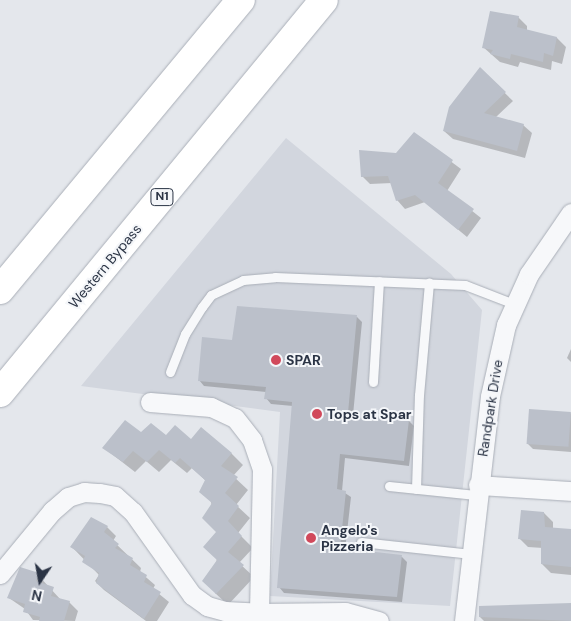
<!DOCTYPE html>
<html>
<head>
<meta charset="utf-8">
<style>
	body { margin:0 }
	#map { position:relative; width:571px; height:621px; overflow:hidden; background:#e4e7ec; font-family:"DM Sans",sans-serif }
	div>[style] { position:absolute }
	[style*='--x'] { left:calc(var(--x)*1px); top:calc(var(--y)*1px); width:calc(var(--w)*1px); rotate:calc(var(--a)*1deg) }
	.built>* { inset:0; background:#d2d6de }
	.shadow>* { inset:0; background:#0003 }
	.building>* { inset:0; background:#bbc0ca; transform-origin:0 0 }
	.roads { filter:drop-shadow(0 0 1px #a9aeb7) drop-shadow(0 0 1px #a9aeb7) }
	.lane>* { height:9px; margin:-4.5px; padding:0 4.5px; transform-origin:4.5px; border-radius:4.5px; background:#f7f8fa }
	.street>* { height:19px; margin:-9.5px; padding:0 9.5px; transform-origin:9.5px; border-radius:9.5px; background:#f7f8fa }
	.highway>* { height:28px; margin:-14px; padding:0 14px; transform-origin:14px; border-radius:14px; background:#fff }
	.dots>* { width:14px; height:14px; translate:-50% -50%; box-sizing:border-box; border:2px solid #f4f6f9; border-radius:50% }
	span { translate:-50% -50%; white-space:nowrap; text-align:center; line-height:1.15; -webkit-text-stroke:4px #f4f6f9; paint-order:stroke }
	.shield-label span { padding:1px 4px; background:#f4f6f9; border:1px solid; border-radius:4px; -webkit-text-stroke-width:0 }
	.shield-label { font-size:12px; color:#2b3445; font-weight:700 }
	.street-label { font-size:14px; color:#2b3445 }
	.poi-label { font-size:14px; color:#2b3445; font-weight:700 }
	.left { translate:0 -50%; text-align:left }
	.north { position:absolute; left:15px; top:556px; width:50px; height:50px; -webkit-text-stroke:4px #f4f6f9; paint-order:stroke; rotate:192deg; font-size:14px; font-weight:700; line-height:20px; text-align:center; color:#2b3445 }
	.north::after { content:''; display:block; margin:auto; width:18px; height:22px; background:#2b3445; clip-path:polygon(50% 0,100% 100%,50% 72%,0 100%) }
</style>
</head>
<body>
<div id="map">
	<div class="built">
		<i style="clip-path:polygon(286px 138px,451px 274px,482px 310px,450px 606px,270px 596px,280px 412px,81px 386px)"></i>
	</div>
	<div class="shadow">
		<i style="clip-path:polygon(518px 17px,527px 26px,527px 31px,557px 38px,566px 47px,562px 64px,552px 61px,551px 70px,520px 62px,518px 67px,500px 62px,483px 47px)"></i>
		<i style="clip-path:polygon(480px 69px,513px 101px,496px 117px,523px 125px,532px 133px,525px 158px,453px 139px,444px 131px)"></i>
		<i style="clip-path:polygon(414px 134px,461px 169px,447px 191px,481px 218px,467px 237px,425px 202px,405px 209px,397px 200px,392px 183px,370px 184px,362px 176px,396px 154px)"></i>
		<i style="clip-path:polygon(357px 317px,362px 322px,353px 415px,409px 421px,414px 426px,409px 466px,345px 458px,342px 491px,351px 497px,345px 550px,402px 557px,407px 562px,402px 602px,284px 593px,279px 587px,293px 406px,271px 404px,266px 398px,266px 392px,204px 386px,199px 380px,233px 341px)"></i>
		<i style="clip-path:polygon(571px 349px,571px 362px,567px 358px)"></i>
		<i style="clip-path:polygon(571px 413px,571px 452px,533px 449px,527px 443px)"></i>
		<i style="clip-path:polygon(141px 434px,191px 441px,231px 453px,243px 465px,233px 476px,248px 490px,236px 505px,250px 518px,238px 533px,253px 548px,239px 563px,254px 577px,228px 605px,215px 593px,218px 532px,206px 481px,192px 468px,187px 473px,171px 460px,159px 472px,146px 461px,135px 472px,104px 448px)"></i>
		<i style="clip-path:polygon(544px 513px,553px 522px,553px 529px,571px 529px,571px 575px,551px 573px,542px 564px,543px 548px,528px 547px,519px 538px)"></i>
		<i style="clip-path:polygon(107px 527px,116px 536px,113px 541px,141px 568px,140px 572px,155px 585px,153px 589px,169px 602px,157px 621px,146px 621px,104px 590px,95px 581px,99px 575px,72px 547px)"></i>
		<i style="clip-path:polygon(38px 575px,61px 600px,69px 602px,78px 611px,75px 621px,33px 620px,25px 609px,9px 598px)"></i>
		<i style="clip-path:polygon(571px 605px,571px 621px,484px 621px,480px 617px)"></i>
	</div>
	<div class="building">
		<i style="clip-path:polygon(490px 11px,519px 16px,517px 27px,557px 37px,553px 56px,544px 53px,543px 62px,511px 54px,510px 59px,490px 54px,493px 50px,482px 48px)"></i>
		<i style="clip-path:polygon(480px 67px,506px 92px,484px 113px,524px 124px,517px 151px,443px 131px,449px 107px)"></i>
		<i style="clip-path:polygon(414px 132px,453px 160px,438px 183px,474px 209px,458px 230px,415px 195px,396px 201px,388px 176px,361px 177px,359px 150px,396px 153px)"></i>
		<i style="clip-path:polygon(237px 306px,357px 315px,348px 413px,409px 420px,404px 461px,340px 454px,337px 489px,346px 491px,340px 548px,402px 555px,397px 597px,277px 588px,292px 402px,264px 399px,266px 387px,198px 381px,202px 337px,232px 340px)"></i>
		<i style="left:529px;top:409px;width:42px;height:35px;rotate:4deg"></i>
		<i style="clip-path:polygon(125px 420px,141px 432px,151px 423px,166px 435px,175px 425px,191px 439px,201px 427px,232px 453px,221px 466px,238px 477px,225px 493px,239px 506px,228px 521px,242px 536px,228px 552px,244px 565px,216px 594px,202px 581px,217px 560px,203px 547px,216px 532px,202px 518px,212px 503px,199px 492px,205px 480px,180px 458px,175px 463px,159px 450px,147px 462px,133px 451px,123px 462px,102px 448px)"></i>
		<i style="clip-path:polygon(521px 510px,544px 512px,545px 527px,571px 529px,571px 567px,541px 564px,541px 541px,518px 539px)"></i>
		<i style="clip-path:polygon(91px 517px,108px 526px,104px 532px,119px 544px,115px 548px,133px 558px,130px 565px,147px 575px,144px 582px,161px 592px,144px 619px,96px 583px,99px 573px,82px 562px,85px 556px,70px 547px)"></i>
		<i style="clip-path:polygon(20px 567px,39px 573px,36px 581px,54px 587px,51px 596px,70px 601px,64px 621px,39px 621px,40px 617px,23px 612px,25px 604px,7px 598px)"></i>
		<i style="clip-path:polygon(571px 603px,571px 621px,479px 617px,479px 606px)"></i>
	</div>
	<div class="roads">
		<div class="lane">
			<i style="--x:170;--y:372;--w:41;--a:-68.5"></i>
			<i style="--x:185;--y:334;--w:32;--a:-58"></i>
			<i style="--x:202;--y:307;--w:15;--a:-53"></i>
			<i style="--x:211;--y:295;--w:35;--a:-25"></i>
			<i style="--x:243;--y:280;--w:32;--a:-5"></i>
			<i style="--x:275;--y:277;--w:190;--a:2.4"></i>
			<i style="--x:465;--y:285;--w:53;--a:21.2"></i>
			<i style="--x:373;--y:382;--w:101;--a:-86.6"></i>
			<i style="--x:389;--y:486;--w:87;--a:5.9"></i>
			<i style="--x:416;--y:489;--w:94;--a:-88.2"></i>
			<i style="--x:419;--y:395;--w:113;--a:-84.9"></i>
			<i style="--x:361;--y:542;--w:111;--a:6.2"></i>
		</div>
		<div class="street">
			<i style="--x:150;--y:402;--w:61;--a:4.7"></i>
			<i style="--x:211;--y:407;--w:26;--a:25"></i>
			<i style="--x:235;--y:418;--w:28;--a:52"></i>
			<i style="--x:252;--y:440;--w:31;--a:71"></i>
			<i style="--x:262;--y:469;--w:144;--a:91.2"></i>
			<i style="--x:478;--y:485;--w:93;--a:3.7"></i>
			<i style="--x:0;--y:574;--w:82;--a:-50.5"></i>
			<i style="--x:52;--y:511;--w:21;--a:-41"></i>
			<i style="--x:68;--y:497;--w:17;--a:-17"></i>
			<i style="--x:84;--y:492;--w:16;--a:4"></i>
			<i style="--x:100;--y:493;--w:15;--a:11"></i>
			<i style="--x:115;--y:496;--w:24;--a:42"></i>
			<i style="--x:133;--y:512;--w:102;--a:54.6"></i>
			<i style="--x:192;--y:595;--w:19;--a:36"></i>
			<i style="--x:207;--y:606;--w:19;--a:16"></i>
			<i style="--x:225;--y:611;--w:34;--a:3"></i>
			<i style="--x:259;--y:613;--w:86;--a:-0.7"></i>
			<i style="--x:345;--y:612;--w:35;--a:15"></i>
			<i style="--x:464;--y:621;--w:226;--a:-83.4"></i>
			<i style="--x:490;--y:396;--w:73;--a:-77.3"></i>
			<i style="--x:506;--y:325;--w:56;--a:-65.7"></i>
			<i style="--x:529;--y:274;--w:74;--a:-55.5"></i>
		</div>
		<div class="highway">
			<i style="--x:0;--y:290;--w:377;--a:-50.3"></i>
			<i style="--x:0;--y:393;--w:509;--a:-50.5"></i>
		</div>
	</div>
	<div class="dots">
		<i style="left:276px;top:360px;background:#d1495b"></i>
		<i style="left:317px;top:414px;background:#d1495b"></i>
		<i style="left:311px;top:538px;background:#d1495b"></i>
	</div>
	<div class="shield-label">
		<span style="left:162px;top:197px">N1</span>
	</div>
	<div class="street-label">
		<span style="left:105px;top:266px;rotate:-50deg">Western Bypass</span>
		<span style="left:490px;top:408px;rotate:-81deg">Randpark Drive</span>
	</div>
	<div class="poi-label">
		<span class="left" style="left:286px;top:360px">SPAR</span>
		<span class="left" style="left:327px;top:414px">Tops at Spar</span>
		<span class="left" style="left:321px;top:538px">Angelo's<br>Pizzeria</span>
	</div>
	<div class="north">N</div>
</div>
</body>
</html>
